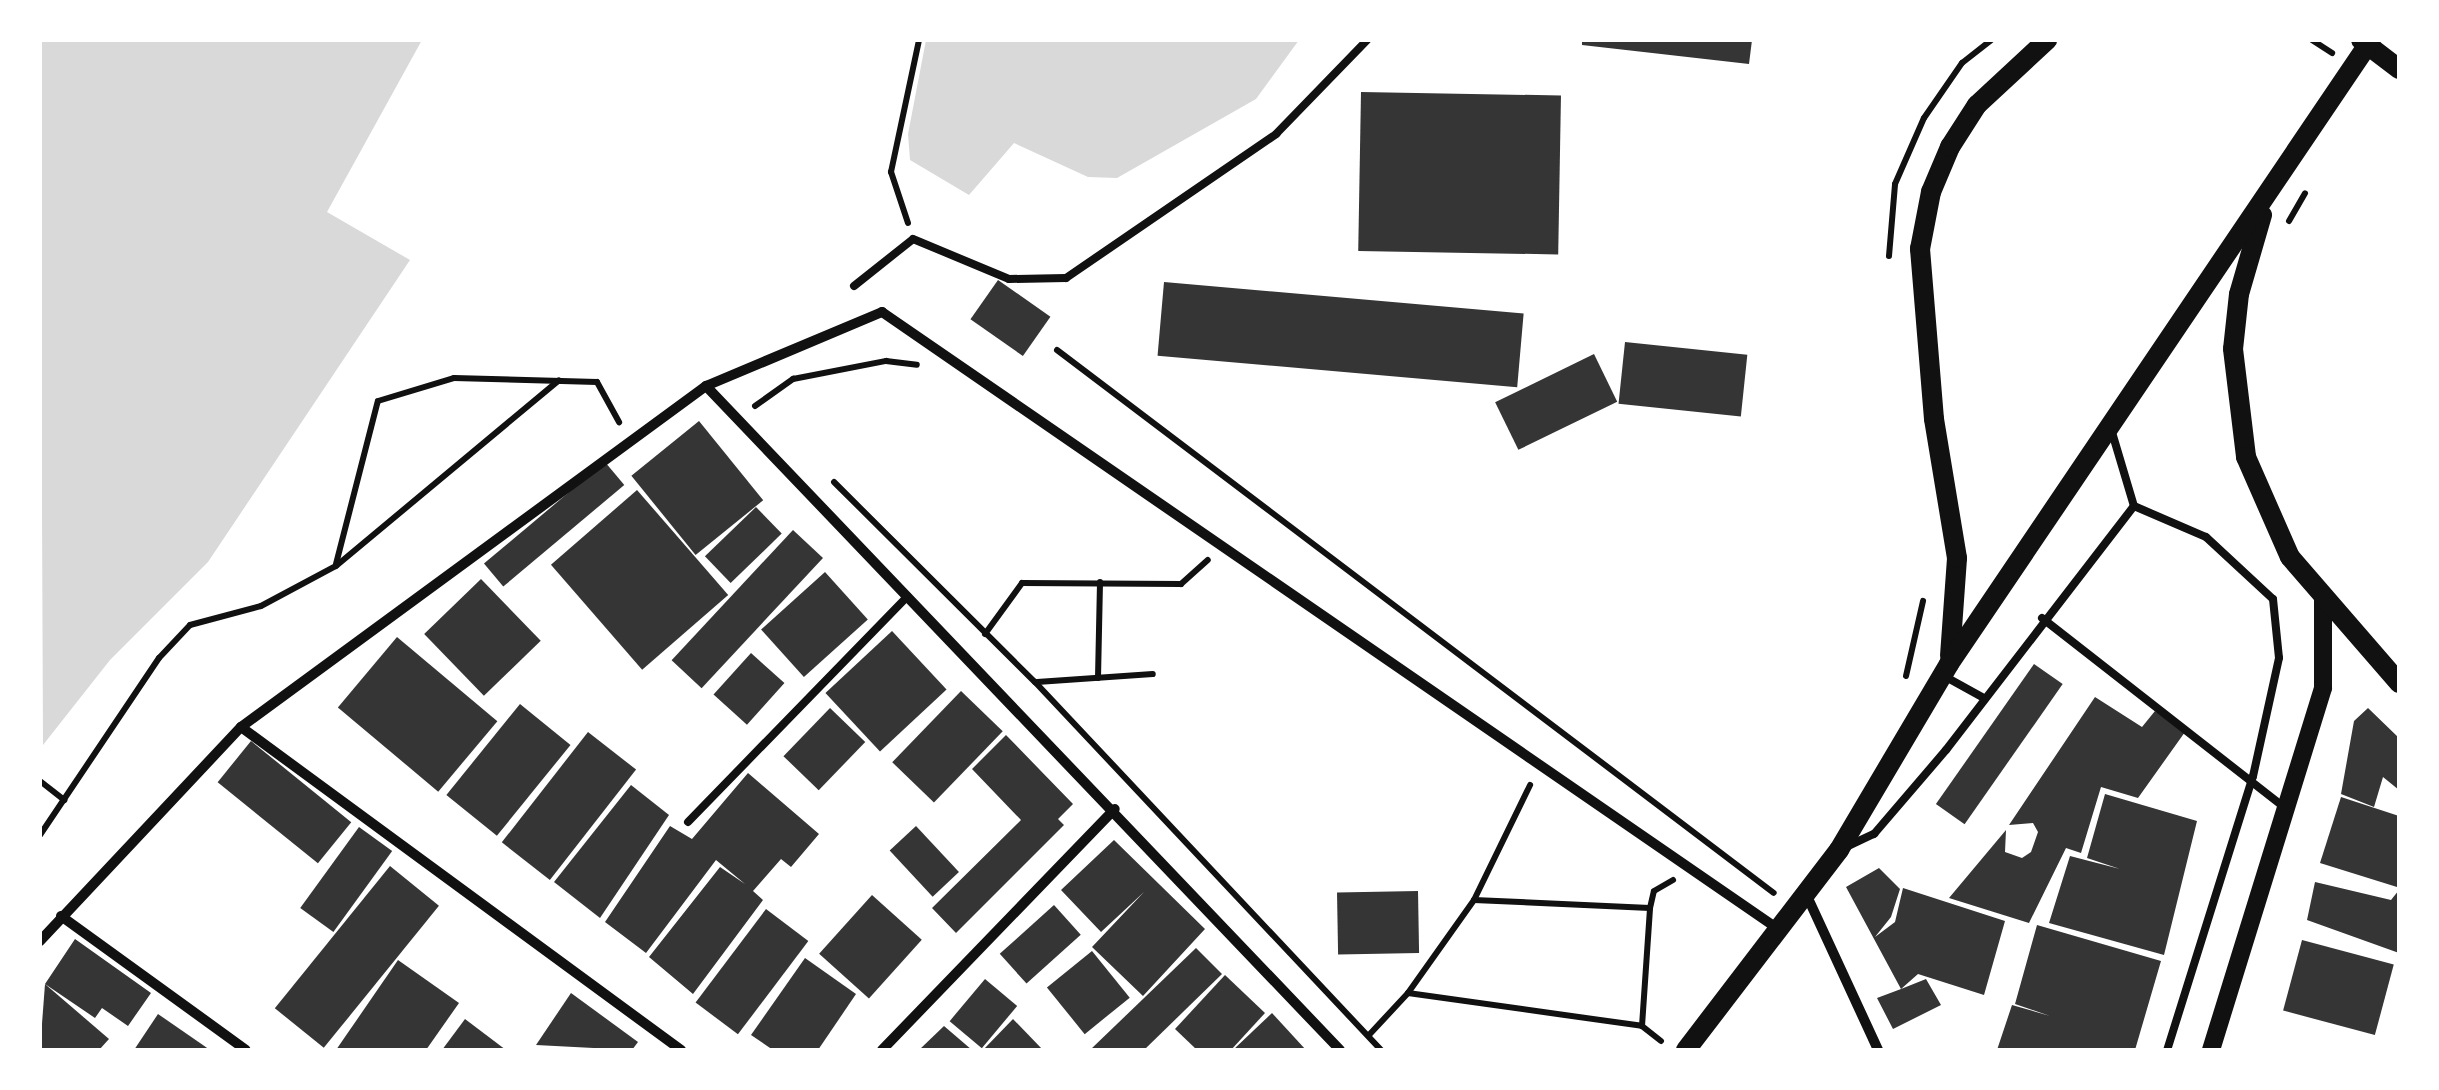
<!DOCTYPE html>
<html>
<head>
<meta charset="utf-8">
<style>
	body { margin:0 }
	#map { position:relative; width:2439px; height:1090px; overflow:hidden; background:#fff; font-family:Lora,serif }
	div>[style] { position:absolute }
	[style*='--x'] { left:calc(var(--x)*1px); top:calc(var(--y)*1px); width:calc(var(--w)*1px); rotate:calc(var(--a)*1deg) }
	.water>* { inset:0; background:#d9d9d9 }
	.building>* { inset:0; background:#353535; transform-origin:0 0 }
	.path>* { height:6px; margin:-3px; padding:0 3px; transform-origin:3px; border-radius:3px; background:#111 }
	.service>* { height:8px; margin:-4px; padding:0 4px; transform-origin:4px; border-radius:4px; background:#111 }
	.minor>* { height:10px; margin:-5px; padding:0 5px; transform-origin:5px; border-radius:5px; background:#111 }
	.tertiary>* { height:18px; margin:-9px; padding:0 9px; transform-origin:9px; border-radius:9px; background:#111 }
	.secondary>* { height:20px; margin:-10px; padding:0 10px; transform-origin:10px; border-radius:10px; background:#111 }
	span { translate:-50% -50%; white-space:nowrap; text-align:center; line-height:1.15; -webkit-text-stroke:10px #fff; paint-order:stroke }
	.frame { position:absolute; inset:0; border:42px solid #fff; pointer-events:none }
</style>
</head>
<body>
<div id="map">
	<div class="water">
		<i style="clip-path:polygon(40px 40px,422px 40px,327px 212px,410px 260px,208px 562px,110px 660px,43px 745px)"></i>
		<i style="clip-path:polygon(926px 40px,1299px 40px,1256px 99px,1117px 178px,1088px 177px,1014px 143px,969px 195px,910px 160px,908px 134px)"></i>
	</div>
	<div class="building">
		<i style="clip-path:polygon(1582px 40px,1752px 40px,1749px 64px,1582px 45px)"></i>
		<i style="left:1361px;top:92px;width:200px;height:159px;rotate:1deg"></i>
		<i style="left:998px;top:280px;width:64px;height:48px;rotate:35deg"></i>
		<i style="left:1164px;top:282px;width:361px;height:74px;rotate:5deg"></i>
		<i style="left:1625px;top:342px;width:123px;height:62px;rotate:6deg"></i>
		<i style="left:1594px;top:354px;width:53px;height:110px;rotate:64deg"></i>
		<i style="left:699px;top:421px;width:102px;height:87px;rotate:51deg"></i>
		<i style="left:605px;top:462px;width:30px;height:158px;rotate:50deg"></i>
		<i style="left:637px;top:490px;width:139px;height:114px;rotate:49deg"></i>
		<i style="left:756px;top:507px;width:37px;height:71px;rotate:46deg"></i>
		<i style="left:793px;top:530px;width:41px;height:178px;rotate:43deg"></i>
		<i style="left:825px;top:572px;width:64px;height:86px;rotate:48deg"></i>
		<i style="left:481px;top:579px;width:86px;height:79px;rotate:46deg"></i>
		<i style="left:892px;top:631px;width:80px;height:91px;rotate:47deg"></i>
		<i style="left:397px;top:637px;width:131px;height:92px;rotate:40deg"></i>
		<i style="left:751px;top:653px;width:45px;height:56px;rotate:42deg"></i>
		<i style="left:2034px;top:664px;width:35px;height:171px;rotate:35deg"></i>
		<i style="left:961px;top:691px;width:58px;height:99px;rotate:44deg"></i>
		<i style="clip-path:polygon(2095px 697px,2142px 727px,2155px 711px,2185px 732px,2138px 798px,2101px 787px,2081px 853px,2066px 848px,2029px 923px,1949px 898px,2006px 830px,2005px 852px,2022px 858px,2031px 852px,2038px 832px,2033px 823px,2009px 825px)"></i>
		<i style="left:520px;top:704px;width:65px;height:117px;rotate:39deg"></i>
		<i style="left:830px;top:708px;width:49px;height:67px;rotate:44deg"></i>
		<i style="clip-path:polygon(2368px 708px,2399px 738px,2399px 790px,2383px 777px,2374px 807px,2341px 794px,2354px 721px)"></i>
		<i style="left:588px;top:732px;width:61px;height:140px;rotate:38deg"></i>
		<i style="clip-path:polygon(1006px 735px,1073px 804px,1058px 819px,1064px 825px,956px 933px,932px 908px,1021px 820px,972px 769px)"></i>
		<i style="left:251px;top:741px;width:129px;height:53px;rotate:39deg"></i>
		<i style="clip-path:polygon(748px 773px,819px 834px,791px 867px,781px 859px,753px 891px,763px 900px,693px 994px,649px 957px,720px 867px,745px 884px,716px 860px,646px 953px,605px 922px,670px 826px,692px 839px)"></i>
		<i style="clip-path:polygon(631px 785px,669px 815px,600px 918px,554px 882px)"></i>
		<i style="clip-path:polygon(2105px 794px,2197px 821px,2164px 955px,2049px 923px,2070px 856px,2120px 869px,2087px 858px)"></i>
		<i style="clip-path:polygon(2341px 797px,2399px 816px,2397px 887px,2320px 863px)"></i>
		<i style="left:916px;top:826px;width:63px;height:36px;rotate:47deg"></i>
		<i style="left:359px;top:827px;width:41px;height:100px;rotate:36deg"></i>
		<i style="clip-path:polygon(1114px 840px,1205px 929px,1143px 996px,1092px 947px,1144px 892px,1101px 932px,1061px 890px)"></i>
		<i style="left:390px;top:866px;width:63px;height:183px;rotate:39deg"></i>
		<i style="clip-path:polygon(1879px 868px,1900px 889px,1891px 917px,1875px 937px,1895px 922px,1903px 888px,2005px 921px,1984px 995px,1918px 974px,1901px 989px,1926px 979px,1941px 1005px,1893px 1029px,1877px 998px,1901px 989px,1846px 887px)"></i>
		<i style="clip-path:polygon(2315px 882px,2391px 900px,2399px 890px,2399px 953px,2307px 920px)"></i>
		<i style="left:1418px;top:891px;width:62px;height:81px;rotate:89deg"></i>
		<i style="left:872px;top:895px;width:67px;height:79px;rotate:42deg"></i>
		<i style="left:1054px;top:905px;width:40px;height:73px;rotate:48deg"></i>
		<i style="left:766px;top:909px;width:53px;height:117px;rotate:37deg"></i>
		<i style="clip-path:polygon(2037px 925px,2161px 961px,2135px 1050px,1997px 1050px,2012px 1005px,2050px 1016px,2015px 1004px)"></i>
		<i style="clip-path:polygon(75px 939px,151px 993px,128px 1026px,102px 1008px,95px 1018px,45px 984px)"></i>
		<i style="left:2302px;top:940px;width:95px;height:73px;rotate:15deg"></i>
		<i style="clip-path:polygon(1196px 948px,1222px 974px,1144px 1050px,1090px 1050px)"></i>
		<i style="left:1092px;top:951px;width:60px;height:58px;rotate:51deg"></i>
		<i style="clip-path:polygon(805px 958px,856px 994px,818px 1050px,773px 1050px,751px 1035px)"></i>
		<i style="clip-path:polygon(398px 960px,459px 1003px,426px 1050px,336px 1050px)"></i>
		<i style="clip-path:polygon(1225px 975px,1265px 1013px,1231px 1050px,1197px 1050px,1175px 1029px)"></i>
		<i style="left:985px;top:979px;width:42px;height:55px;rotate:40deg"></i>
		<i style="clip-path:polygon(45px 984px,109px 1039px,99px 1050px,40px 1050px)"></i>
		<i style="clip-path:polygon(571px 993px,638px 1042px,632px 1050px,536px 1045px)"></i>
		<i style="clip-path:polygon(1272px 1013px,1306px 1050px,1233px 1050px)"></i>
		<i style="clip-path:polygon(158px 1014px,200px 1043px,210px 1050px,134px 1050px)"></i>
		<i style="clip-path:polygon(465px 1019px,506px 1050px,442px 1050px)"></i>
		<i style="clip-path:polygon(1013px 1019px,1043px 1050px,983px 1050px)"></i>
		<i style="clip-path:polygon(944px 1026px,972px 1050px,919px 1050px)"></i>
	</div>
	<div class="path">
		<i style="--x:2312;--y:40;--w:24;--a:33"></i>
		<i style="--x:2289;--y:221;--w:32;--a:-60"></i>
		<i style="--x:908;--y:223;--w:54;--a:-108.4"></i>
		<i style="--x:891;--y:172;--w:135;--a:-78"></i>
		<i style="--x:1889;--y:256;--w:72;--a:-85.2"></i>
		<i style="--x:1895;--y:184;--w:72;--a:-66.3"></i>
		<i style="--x:1924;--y:118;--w:67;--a:-55.4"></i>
		<i style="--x:1962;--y:63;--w:37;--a:-38"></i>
		<i style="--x:1057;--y:350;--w:899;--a:37.14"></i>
		<i style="--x:755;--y:406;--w:47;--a:-35.4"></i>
		<i style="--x:793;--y:379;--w:95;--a:-11"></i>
		<i style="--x:886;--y:361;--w:31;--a:7"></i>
		<i style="--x:834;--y:482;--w:284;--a:44.9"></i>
		<i style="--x:1035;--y:682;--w:505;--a:46.76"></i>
		<i style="--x:336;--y:564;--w:168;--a:-75.6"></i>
		<i style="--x:378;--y:401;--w:79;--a:-16.8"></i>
		<i style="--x:454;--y:378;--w:143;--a:1.6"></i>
		<i style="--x:597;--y:382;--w:46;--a:61.2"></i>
		<i style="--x:985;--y:634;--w:63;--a:-54"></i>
		<i style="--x:1022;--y:583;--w:159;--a:0.4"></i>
		<i style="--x:1181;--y:584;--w:36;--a:-42"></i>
		<i style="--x:1906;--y:676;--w:77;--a:-77.2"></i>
		<i style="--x:1098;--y:678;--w:96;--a:-88.8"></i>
		<i style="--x:1037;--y:682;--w:116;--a:-3.9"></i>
		<i style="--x:40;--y:781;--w:31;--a:38"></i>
		<i style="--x:40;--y:835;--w:213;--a:-56.1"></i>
		<i style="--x:159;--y:658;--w:45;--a:-46.8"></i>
		<i style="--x:190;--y:625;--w:73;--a:-15"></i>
		<i style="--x:261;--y:606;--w:85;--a:-28.1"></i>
		<i style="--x:336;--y:566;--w:290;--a:-39.8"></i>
		<i style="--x:1474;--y:900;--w:176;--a:2.6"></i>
		<i style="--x:1408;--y:993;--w:236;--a:8"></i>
		<i style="--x:1369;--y:1035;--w:57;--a:-47.1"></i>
		<i style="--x:1408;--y:993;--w:114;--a:-54.6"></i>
		<i style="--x:1474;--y:900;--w:128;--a:-64"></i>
		<i style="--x:1661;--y:1041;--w:24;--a:-142"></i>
		<i style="--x:1642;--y:1026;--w:118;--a:-86.1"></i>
		<i style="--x:1650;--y:908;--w:17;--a:-77"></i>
		<i style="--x:1654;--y:891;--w:22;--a:-30"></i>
	</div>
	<div class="service">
		<i style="--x:854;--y:286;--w:75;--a:-38.5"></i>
		<i style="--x:913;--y:239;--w:104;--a:22.6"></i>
		<i style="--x:1009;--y:279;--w:57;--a:-1"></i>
		<i style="--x:1066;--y:278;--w:255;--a:-34.4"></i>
		<i style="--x:1276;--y:134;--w:131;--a:-45.9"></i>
		<i style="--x:2111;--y:429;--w:80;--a:73.4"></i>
		<i style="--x:2042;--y:618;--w:308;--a:38"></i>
		<i style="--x:1944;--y:676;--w:46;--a:28.8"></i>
		<i style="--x:688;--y:822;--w:315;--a:-45.8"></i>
		<i style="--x:1848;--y:846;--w:29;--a:-25"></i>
		<i style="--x:1874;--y:834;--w:111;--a:-49.4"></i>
		<i style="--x:1946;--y:750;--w:308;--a:-52.4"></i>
		<i style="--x:2134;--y:506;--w:78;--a:23.3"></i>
		<i style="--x:2206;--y:537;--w:91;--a:42.8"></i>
		<i style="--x:2273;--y:599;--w:59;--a:84.2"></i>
		<i style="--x:2279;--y:658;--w:121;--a:102.4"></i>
		<i style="--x:2253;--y:776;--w:287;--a:107.4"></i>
	</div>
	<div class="minor">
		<i style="--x:706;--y:386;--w:918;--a:46.32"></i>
		<i style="--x:241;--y:727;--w:546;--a:36.28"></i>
		<i style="--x:1807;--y:896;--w:170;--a:65.2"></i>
		<i style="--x:61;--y:916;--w:228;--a:35.9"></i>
		<i style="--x:40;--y:941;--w:294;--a:-46.8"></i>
		<i style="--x:241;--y:727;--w:577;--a:-36.25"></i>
		<i style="--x:706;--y:386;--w:191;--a:-22.8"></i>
		<i style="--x:882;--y:312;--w:1091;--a:34.55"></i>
		<i style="--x:882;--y:1050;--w:335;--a:-46"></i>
	</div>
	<div class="tertiary">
		<i style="--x:2211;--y:1050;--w:379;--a:-72.8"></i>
		<i style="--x:2323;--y:688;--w:88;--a:-90"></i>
	</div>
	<div class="secondary">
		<i style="--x:2361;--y:40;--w:48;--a:37.3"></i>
		<i style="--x:2262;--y:215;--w:82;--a:106.2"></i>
		<i style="--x:2239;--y:294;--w:55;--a:96.2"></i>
		<i style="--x:2233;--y:349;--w:109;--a:83.1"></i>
		<i style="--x:2246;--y:457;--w:109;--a:66.3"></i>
		<i style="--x:2290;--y:557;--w:167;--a:49.1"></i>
		<i style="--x:1950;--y:656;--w:98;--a:-85.9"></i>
		<i style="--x:1957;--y:558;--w:141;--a:-99.4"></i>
		<i style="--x:1934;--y:419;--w:171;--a:-94.7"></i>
		<i style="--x:1920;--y:249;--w:58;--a:-79.1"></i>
		<i style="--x:1931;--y:192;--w:49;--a:-67.1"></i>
		<i style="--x:1950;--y:147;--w:50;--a:-57.3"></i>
		<i style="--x:1977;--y:105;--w:96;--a:-42.9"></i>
		<i style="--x:1686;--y:1050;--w:252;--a:-52.6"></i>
		<i style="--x:1839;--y:850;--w:216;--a:-59.4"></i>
		<i style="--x:1949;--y:664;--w:753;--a:-55.93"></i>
	</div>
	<div class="frame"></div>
</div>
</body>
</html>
